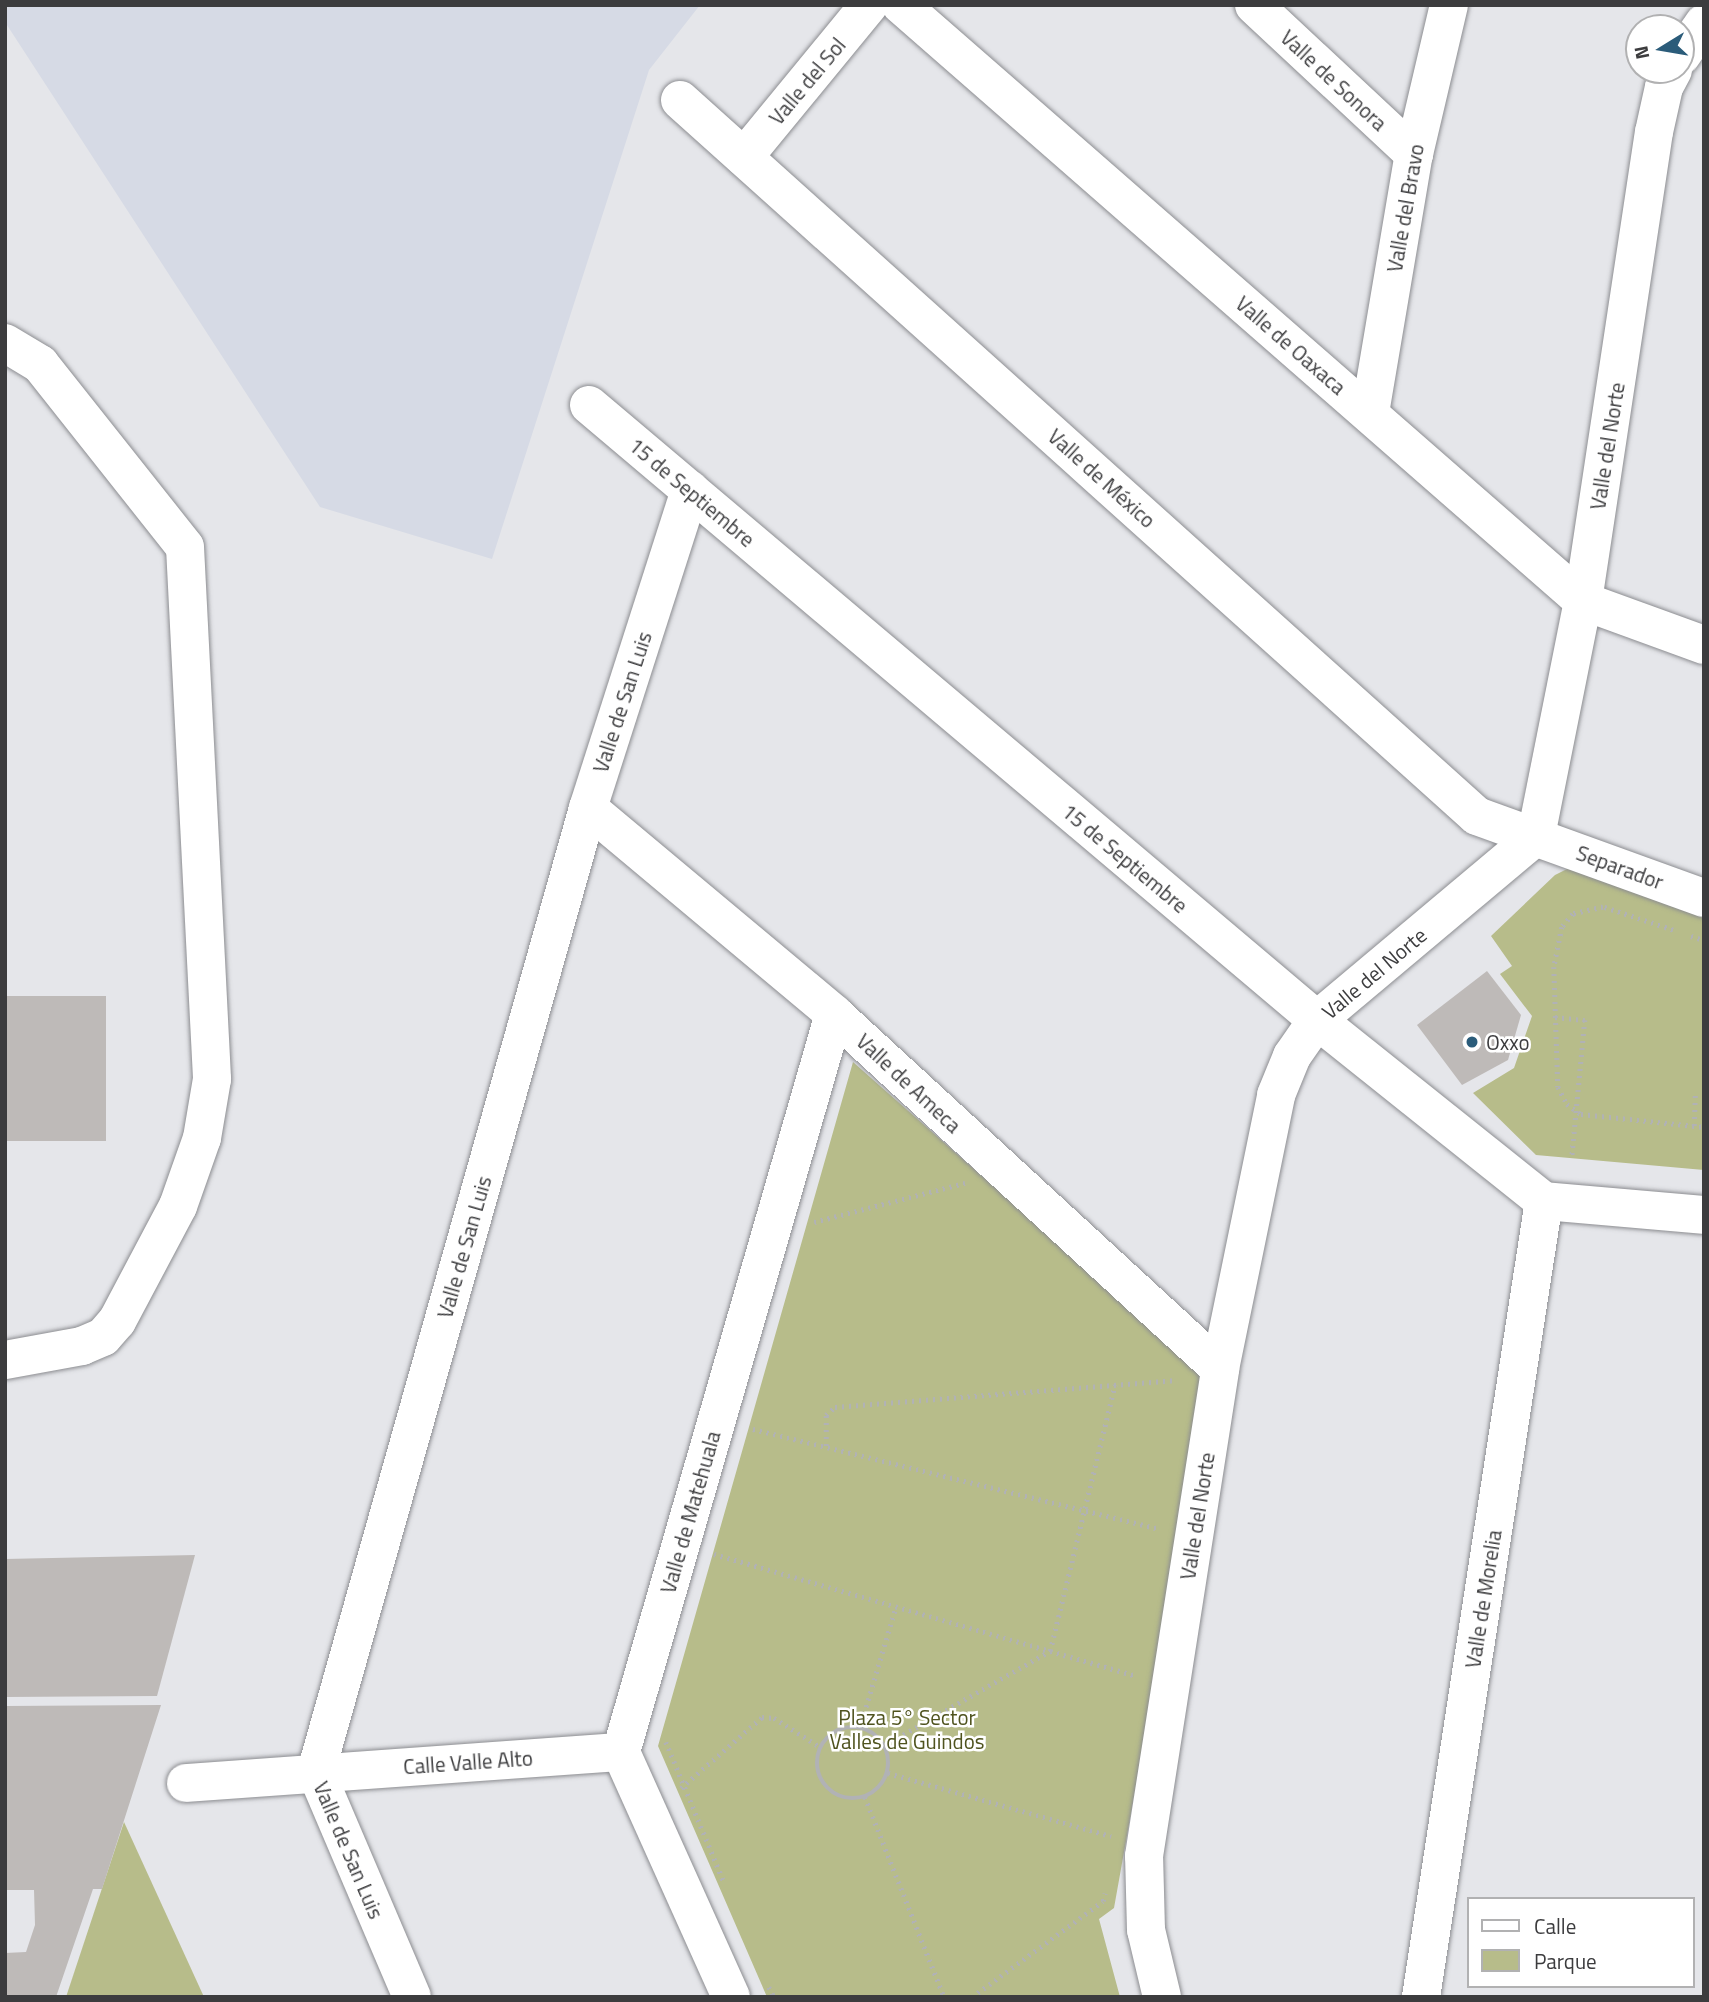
<!DOCTYPE html>
<html>
<head>
<meta charset="utf-8">
<style>
	body { margin:0 }
	#map { position:relative; width:1709px; height:2002px; overflow:hidden; background:#e5e6ea; font-family:"Titillium Web",sans-serif }
	div>[style] { position:absolute }
	[style*='--x'] { left:calc(var(--x)*1px); top:calc(var(--y)*1px); width:calc(var(--w)*1px); rotate:calc(var(--a)*1deg) }
	.built>* { inset:0; background:#d6dae5 }
	.green>* { inset:0; background:#b7bc8a }
	.building>* { inset:0; background:#bebab8; transform-origin:0 0 }
	.path>* { height:4.5px; margin-top:-2.25px; transform-origin:0; background:repeating-linear-gradient(90deg,#b1b2b5 0 2px,transparent 0 7px) }
	.path>.ring { margin:-2.25px; padding:0; box-sizing:content-box; background:none; border:4.5px solid #b1b2b5; border-radius:50% }
	.roads { filter:drop-shadow(0 0 2px #8c8d91) drop-shadow(0 0 2px #8c8d91) }
	.minor>* { height:38px; margin:-19px; padding:0 19px; transform-origin:19px; border-radius:19px; background:#fff }
	.dots>* { width:19px; height:19px; translate:-50% -50%; box-sizing:border-box; border:4px solid #fff; border-radius:50% }
	span { translate:-50% -50%; white-space:nowrap; text-align:center; line-height:1.15; -webkit-text-stroke:5px #fff; paint-order:stroke }
	.street-label { font-size:21px; color:#3c3c3e }
	.poi-label { font-size:21px; color:#3c3c3e }
	.left { translate:0 -50%; text-align:left }
	.park-label { font-size:21px; color:#4f531e }
	.frame { position:absolute; inset:0; border:7px solid #3c3c3e; pointer-events:none }
	.legend { position:absolute; left:1467px; top:1897px; width:228px; height:91px; box-sizing:border-box; background:#fff; border:2px solid #b1b1b2; margin:0; padding:9px 12px; list-style:none; font-size:21px; color:#3c3c3e }
	.legend li { display:flex; align-items:center; gap:14px; height:35px }
	.legend b { width:35px; border:2px solid #b1b1b2 }
	.north { position:absolute; left:1625px; top:14px; width:70px; height:70px; box-sizing:border-box; background:#fff; border:2px solid #b1b1b2; border-radius:50%; rotate:259deg; font-size:19px; font-weight:700; line-height:28px; text-align:center; color:#3c3c3e }
	.north::after { content:''; display:block; margin:auto; width:24px; height:32px; background:#2b5c7a; clip-path:polygon(50% 0,100% 100%,50% 72%,0 100%) }
</style>
</head>
<body>
<div id="map">
	<div class="built">
		<i style="clip-path:polygon(5px 5px,700px 5px,649px 70px,492px 559px,320px 507px,5px 22px)"></i>
	</div>
	<div class="green">
		<i style="clip-path:polygon(1569px 868px,1704px 910px,1704px 1170px,1536px 1155px,1473px 1093px,1514px 1068px,1532px 1016px,1500px 974px,1512px 966px,1491px 936px,1555px 875px)"></i>
		<i style="clip-path:polygon(853px 1062px,1209px 1377px,1114px 1908px,1099px 1919px,1120px 1997px,767px 1997px,658px 1746px)"></i>
		<i style="clip-path:polygon(124px 1822px,204px 1997px,66px 1997px)"></i>
	</div>
	<div class="building">
		<i style="clip-path:polygon(1487px 971px,1521px 1015px,1508px 1060px,1462px 1085px,1417px 1025px)"></i>
		<i style="left:5px;top:996px;width:101px;height:145px"></i>
		<i style="clip-path:polygon(195px 1555px,157px 1696px,5px 1697px,5px 1559px)"></i>
		<i style="clip-path:polygon(161px 1705px,102px 1889px,93px 1889px,56px 1997px,5px 1997px,5px 1953px,26px 1952px,35px 1925px,34px 1890px,5px 1890px,5px 1706px)"></i>
	</div>
	<div class="path">
		<i style="--x:1673;--y:930;--w:74;--a:-161.8"></i>
		<i style="--x:1603;--y:907;--w:31;--a:167"></i>
		<i style="--x:1573;--y:914;--w:17;--a:130"></i>
		<i style="--x:1562;--y:927;--w:41;--a:101.3"></i>
		<i style="--x:1554;--y:967;--w:120;--a:88.1"></i>
		<i style="--x:1558;--y:1087;--w:19;--a:62"></i>
		<i style="--x:1567;--y:1104;--w:17;--a:36"></i>
		<i style="--x:1581;--y:1114;--w:124;--a:6"></i>
		<i style="--x:1691;--y:936;--w:14;--a:17"></i>
		<i style="--x:1555;--y:1017;--w:30;--a:6"></i>
		<i style="--x:1585;--y:1020;--w:139;--a:95.4"></i>
		<i style="--x:1694;--y:1126;--w:33;--a:-88"></i>
		<i style="--x:814;--y:1222;--w:156;--a:-14.5"></i>
		<i style="--x:753;--y:1429;--w:418;--a:13.8"></i>
		<i style="--x:826;--y:1446;--w:31;--a:-90"></i>
		<i style="--x:826;--y:1415;--w:12;--a:-42"></i>
		<i style="--x:835;--y:1407;--w:343;--a:-4.5"></i>
		<i style="--x:714;--y:1554;--w:440;--a:16.1"></i>
		<i class="ring" style="left:817px;top:1727px;width:67.5px;height:67.5px"></i>
		<i style="--x:860;--y:1727;--w:126;--a:-73.4"></i>
		<i style="--x:666;--y:1742;--w:152;--a:67.5"></i>
		<i style="--x:885;--y:1745;--w:190;--a:-29.7"></i>
		<i style="--x:1050;--y:1651;--w:274;--a:-76.3"></i>
		<i style="--x:888;--y:1773;--w:232;--a:15.8"></i>
		<i style="--x:681;--y:1788;--w:108;--a:-41.2"></i>
		<i style="--x:762;--y:1717;--w:12;--a:5"></i>
		<i style="--x:774;--y:1718;--w:54;--a:32.2"></i>
		<i style="--x:865;--y:1797;--w:215;--a:68.4"></i>
		<i style="--x:769;--y:1987;--w:11;--a:63"></i>
		<i style="--x:972;--y:1997;--w:162;--a:-36.2"></i>
		<i style="--x:1103;--y:1901;--w:8;--a:-76"></i>
	</div>
	<div class="roads">
		<div class="minor">
			<i style="--x:901;--y:5;--w:906;--a:41.15"></i>
			<i style="--x:1583;--y:601;--w:129;--a:20"></i>
			<i style="--x:1254;--y:5;--w:219;--a:43"></i>
			<i style="--x:1681;--y:56;--w:40;--a:-55.1"></i>
			<i style="--x:680;--y:100;--w:1071;--a:41.94"></i>
			<i style="--x:1477;--y:816;--w:241;--a:19.9"></i>
			<i style="--x:744;--y:157;--w:197;--a:-50.6"></i>
			<i style="--x:5;--y:343;--w:41;--a:31"></i>
			<i style="--x:40;--y:364;--w:233;--a:51.6"></i>
			<i style="--x:185;--y:547;--w:533;--a:87.09"></i>
			<i style="--x:212;--y:1079;--w:60;--a:99.6"></i>
			<i style="--x:202;--y:1138;--w:72;--a:109.4"></i>
			<i style="--x:178;--y:1206;--w:130;--a:117.9"></i>
			<i style="--x:117;--y:1321;--w:21;--a:131"></i>
			<i style="--x:103;--y:1337;--w:23;--a:157"></i>
			<i style="--x:82;--y:1346;--w:78;--a:169.7"></i>
			<i style="--x:589;--y:405;--w:953;--a:40.19"></i>
			<i style="--x:1317;--y:1020;--w:290;--a:38.6"></i>
			<i style="--x:1544;--y:1201;--w:161;--a:5"></i>
			<i style="--x:1370;--y:413;--w:263;--a:-80.4"></i>
			<i style="--x:1414;--y:154;--w:153;--a:-76.8"></i>
			<i style="--x:588;--y:808;--w:321;--a:39.9"></i>
			<i style="--x:834;--y:1014;--w:524;--a:42.6"></i>
			<i style="--x:186;--y:1783;--w:436;--a:-4.1"></i>
			<i style="--x:412;--y:1997;--w:245;--a:-113.1"></i>
			<i style="--x:316;--y:1772;--w:1002;--a:-74.24"></i>
			<i style="--x:588;--y:808;--w:334;--a:-72.2"></i>
			<i style="--x:731;--y:1997;--w:269;--a:-114.2"></i>
			<i style="--x:621;--y:1752;--w:768;--a:-73.9"></i>
			<i style="--x:1162;--y:1997;--w:69;--a:-103.4"></i>
			<i style="--x:1146;--y:1930;--w:74;--a:-91.5"></i>
			<i style="--x:1144;--y:1856;--w:493;--a:-81.1"></i>
			<i style="--x:1220;--y:1369;--w:280;--a:-78.4"></i>
			<i style="--x:1276;--y:1095;--w:42;--a:-67.7"></i>
			<i style="--x:1292;--y:1056;--w:44;--a:-55.2"></i>
			<i style="--x:1317;--y:1020;--w:286;--a:-40"></i>
			<i style="--x:1536;--y:836;--w:240;--a:-78.7"></i>
			<i style="--x:1583;--y:601;--w:474;--a:-81.4"></i>
			<i style="--x:1654;--y:132;--w:46;--a:-77.5"></i>
			<i style="--x:1664;--y:87;--w:19;--a:-62"></i>
			<i style="--x:1421;--y:1997;--w:805;--a:-81.22"></i>
		</div>
	</div>
	<div class="dots">
		<i style="left:1472px;top:1042px;background:#2b5c7a"></i>
	</div>
	<div class="street-label">
		<span style="left:1334px;top:80px;rotate:43deg">Valle de Sonora</span>
		<span style="left:807px;top:81px;rotate:-50deg">Valle del Sol</span>
		<span style="left:1405px;top:208px;rotate:-80deg">Valle del Bravo</span>
		<span style="left:1291px;top:345px;rotate:41deg">Valle de Oaxaca</span>
		<span style="left:1607px;top:446px;rotate:-81deg">Valle del Norte</span>
		<span style="left:1102px;top:478px;rotate:42deg">Valle de México</span>
		<span style="left:692px;top:492px;rotate:40deg">15 de Septiembre</span>
		<span style="left:622px;top:702px;rotate:-72deg">Valle de San Luis</span>
		<span style="left:1125px;top:858px;rotate:40deg">15 de Septiembre</span>
		<span style="left:1620px;top:867px;rotate:20deg">Separador</span>
		<span style="left:1374px;top:973px;rotate:-40deg">Valle del Norte</span>
		<span style="left:909px;top:1083px;rotate:43deg">Valle de Ameca</span>
		<span style="left:464px;top:1247px;rotate:-74deg">Valle de San Luis</span>
		<span style="left:690px;top:1512px;rotate:-74deg">Valle de Matehuala</span>
		<span style="left:1197px;top:1516px;rotate:-81deg">Valle del Norte</span>
		<span style="left:1483px;top:1599px;rotate:-81deg">Valle de Morelia</span>
		<span style="left:468px;top:1762px;rotate:-4deg">Calle Valle Alto</span>
		<span style="left:349px;top:1850px;rotate:67deg">Valle de San Luis</span>
	</div>
	<div class="poi-label">
		<span class="left" style="left:1486px;top:1042px">Oxxo</span>
	</div>
	<div class="park-label">
		<span style="left:907px;top:1729px">Plaza 5° Sector<br>Valles de Guindos</span>
	</div>
	<div class="frame"></div>
	<ul class="legend">
	<li><b style="height:9px;background:#fff"></b>Calle</li>
	<li><b style="height:19px;background:#b7bc8a"></b>Parque</li>
	</ul>
	<div class="north">N</div>
</div>
</body>
</html>
